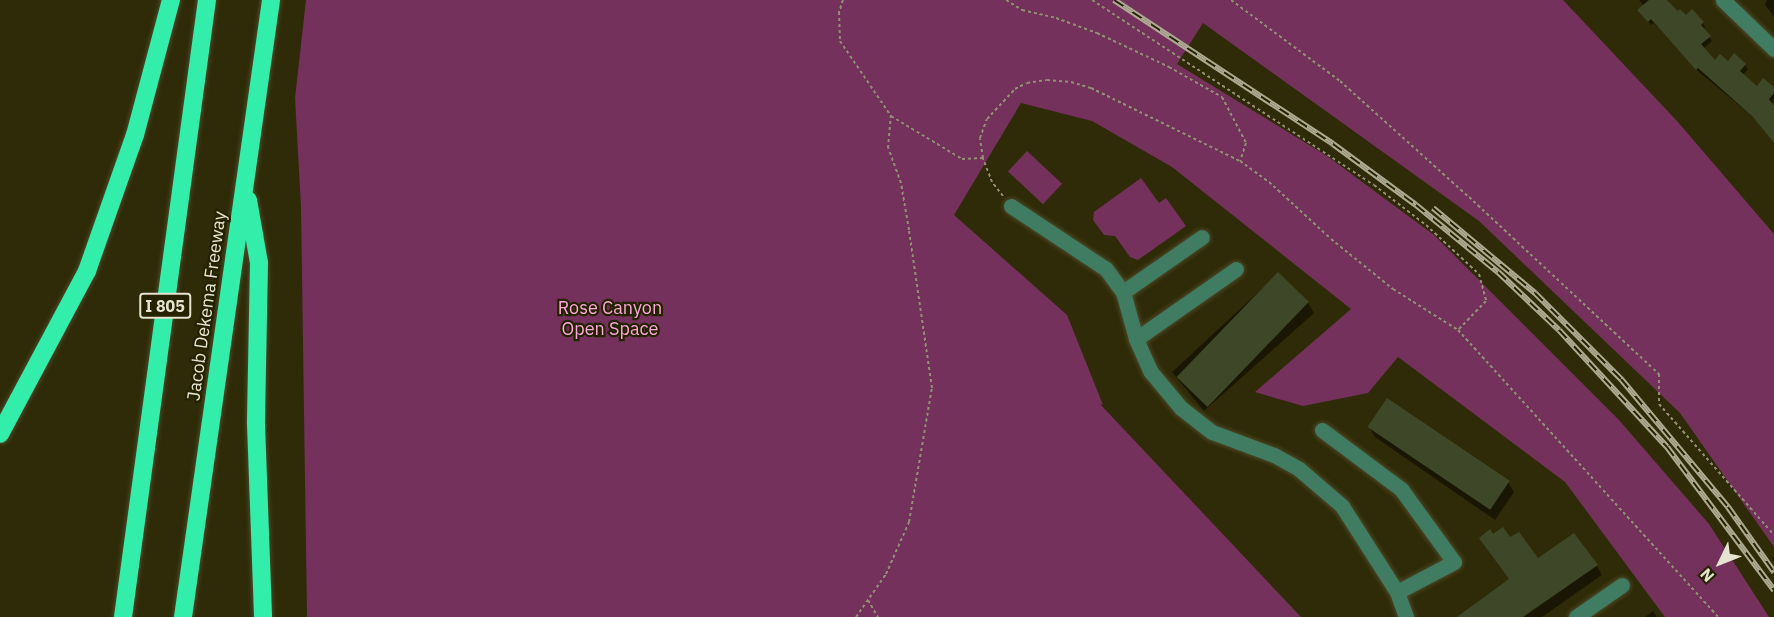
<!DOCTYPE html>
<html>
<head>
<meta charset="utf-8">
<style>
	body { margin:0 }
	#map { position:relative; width:1774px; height:617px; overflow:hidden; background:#2f2b08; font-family:"IBM Plex Sans",sans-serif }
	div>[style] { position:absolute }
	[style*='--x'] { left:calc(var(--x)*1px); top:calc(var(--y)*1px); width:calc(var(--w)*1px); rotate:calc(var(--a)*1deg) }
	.green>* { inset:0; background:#73315b; transform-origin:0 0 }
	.shadow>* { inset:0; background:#0007 }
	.building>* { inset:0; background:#3e4828; transform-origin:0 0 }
	.path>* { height:2px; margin-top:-1px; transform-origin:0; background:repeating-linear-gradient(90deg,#928f75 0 3px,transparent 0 6px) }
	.roads { filter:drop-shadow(0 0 2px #4c4928) drop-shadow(0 0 2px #4c4928) }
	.minor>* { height:15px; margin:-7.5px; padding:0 7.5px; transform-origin:7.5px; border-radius:7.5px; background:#3f7c61 }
	.highway>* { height:18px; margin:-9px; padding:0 9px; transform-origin:9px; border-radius:9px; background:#33edab }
	.rail>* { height:6px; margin-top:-3px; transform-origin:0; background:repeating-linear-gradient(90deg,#252200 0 11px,#adab92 0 22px); box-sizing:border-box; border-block:2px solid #adab92 }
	span { translate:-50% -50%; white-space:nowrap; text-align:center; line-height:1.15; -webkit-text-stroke:4.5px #252200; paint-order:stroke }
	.shield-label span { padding:2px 4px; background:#252200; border:2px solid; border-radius:4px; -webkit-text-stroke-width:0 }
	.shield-label { font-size:16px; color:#e5e4d0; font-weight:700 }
	.street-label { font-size:18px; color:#e5e4d0 }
	.park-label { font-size:18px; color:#fba9da }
	.north { position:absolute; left:1690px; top:533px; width:60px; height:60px; -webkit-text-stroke:4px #252200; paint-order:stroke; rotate:227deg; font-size:16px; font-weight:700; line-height:24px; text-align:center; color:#e5e4d0 }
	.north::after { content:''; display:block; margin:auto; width:21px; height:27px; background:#e5e4d0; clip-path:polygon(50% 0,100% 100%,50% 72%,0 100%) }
</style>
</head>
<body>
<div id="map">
	<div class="green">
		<i style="clip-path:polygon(306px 0,1563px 0,1677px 121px,1774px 234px,1774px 547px,1680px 413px,1479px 221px,1203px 23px,1177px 64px,1327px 156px,1434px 235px,1619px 420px,1709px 524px,1769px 617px,1665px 617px,1565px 482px,1398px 357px,1368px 393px,1303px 406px,1255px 392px,1351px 309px,1172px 167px,1092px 121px,1021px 103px,954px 215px,1067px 315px,1103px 405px,1100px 404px,1301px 617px,307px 617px,301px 207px,295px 98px)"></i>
		<i style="left:1027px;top:151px;width:48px;height:28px;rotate:43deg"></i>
		<i style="clip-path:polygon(1141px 178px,1159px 203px,1166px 198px,1186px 226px,1138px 260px,1130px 257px,1115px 236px,1104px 235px,1093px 220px,1094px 212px)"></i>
	</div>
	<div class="shadow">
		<i style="clip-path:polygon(1639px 0,1668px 0,1667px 2px,1678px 13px,1703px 23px,1705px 28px,1703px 29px,1712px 41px,1703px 49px,1715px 62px,1745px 65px,1748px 69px,1743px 75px,1757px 88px,1774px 89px,1774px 100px,1771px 104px,1774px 108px,1774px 142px,1758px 121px,1700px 73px,1654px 23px,1651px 25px,1642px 15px,1644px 6px)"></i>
		<i style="clip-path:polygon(1767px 0,1774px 0,1774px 17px,1765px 5px)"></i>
		<i style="clip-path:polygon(1278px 274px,1308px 303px,1314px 313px,1204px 411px,1172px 372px)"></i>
		<i style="clip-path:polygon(1369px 427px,1508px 482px,1514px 492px,1495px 520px,1375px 437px)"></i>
		<i style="clip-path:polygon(1493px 536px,1509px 539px,1538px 560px,1597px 566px,1602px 575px,1542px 617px,1459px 617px,1510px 580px)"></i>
		<i style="clip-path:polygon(1653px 611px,1657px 617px,1645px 617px)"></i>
	</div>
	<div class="building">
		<i style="clip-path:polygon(1649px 0,1667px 0,1678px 11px,1680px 9px,1686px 15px,1692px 9px,1704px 22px,1701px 25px,1711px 36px,1701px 44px,1715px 60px,1720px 54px,1728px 61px,1734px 53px,1746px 64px,1740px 71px,1757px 86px,1763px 78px,1774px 87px,1774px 93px,1769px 99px,1774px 106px,1774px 143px,1753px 117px,1698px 68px,1696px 70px,1651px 19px,1648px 22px,1637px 10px)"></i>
		<i style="left:1278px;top:272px;width:43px;height:146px;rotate:44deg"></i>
		<i style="left:1387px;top:398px;width:148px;height:35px;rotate:34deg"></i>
		<i style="clip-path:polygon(1503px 527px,1510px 537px,1519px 532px,1538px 558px,1574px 533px,1598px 565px,1523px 617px,1457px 617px,1509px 579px,1479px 538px,1490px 529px,1493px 534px)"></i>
	</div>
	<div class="path">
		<i style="--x:843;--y:0;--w:13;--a:108"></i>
		<i style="--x:839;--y:12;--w:29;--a:88"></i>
		<i style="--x:840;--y:41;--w:91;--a:55.8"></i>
		<i style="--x:891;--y:116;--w:83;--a:31.2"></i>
		<i style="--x:962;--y:159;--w:21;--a:-3"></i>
		<i style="--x:1006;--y:0;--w:19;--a:32"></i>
		<i style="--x:1022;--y:10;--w:35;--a:13"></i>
		<i style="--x:1056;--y:18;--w:44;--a:20.1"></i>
		<i style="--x:1097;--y:33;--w:80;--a:25.3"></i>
		<i style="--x:1169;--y:67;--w:61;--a:29.5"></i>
		<i style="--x:1222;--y:97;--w:52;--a:62.4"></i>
		<i style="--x:1246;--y:143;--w:19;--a:108"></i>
		<i style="--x:1092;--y:0;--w:337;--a:33.3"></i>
		<i style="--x:1374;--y:185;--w:66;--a:37.6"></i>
		<i style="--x:1426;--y:225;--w:72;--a:42.8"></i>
		<i style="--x:1479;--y:274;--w:28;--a:75"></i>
		<i style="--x:1486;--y:301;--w:40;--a:134"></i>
		<i style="--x:1231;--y:0;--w:136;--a:36.6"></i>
		<i style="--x:1340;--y:81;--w:173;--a:42"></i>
		<i style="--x:1469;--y:197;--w:260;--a:43"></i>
		<i style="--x:1659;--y:374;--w:30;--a:90"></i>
		<i style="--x:1659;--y:404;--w:174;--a:48.7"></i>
		<i style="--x:1003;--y:196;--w:18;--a:-128"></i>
		<i style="--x:992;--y:182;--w:26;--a:-111"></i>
		<i style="--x:983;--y:158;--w:20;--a:-99"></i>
		<i style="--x:980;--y:138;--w:20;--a:-70"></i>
		<i style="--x:987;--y:119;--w:41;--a:-47"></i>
		<i style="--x:1015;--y:89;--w:13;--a:-27"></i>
		<i style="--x:1027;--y:83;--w:20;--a:-9"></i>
		<i style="--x:1047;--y:80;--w:24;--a:5"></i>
		<i style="--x:1071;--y:82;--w:21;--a:17"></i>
		<i style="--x:1091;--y:88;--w:166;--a:26.1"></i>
		<i style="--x:1240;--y:161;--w:36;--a:36"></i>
		<i style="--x:1269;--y:182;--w:84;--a:42.6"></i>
		<i style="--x:1331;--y:239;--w:80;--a:38.9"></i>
		<i style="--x:1393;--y:289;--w:77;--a:32.2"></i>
		<i style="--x:1458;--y:330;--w:387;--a:47.8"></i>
		<i style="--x:868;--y:600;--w:20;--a:60"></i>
		<i style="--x:856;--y:617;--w:52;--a:-55.1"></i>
		<i style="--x:886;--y:574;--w:57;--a:-66.1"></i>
		<i style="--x:909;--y:522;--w:136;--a:-80.3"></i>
		<i style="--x:932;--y:388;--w:160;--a:-98.3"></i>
		<i style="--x:909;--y:230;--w:48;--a:-99.7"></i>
		<i style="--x:901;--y:183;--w:37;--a:-110"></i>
		<i style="--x:888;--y:148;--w:32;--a:-85"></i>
	</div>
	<div class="roads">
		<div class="minor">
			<i style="--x:1723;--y:0;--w:71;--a:43.9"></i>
			<i style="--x:1011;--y:206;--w:114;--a:33.6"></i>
			<i style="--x:1106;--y:269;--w:29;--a:54"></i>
			<i style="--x:1123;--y:292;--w:49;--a:74.5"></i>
			<i style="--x:1136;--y:339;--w:36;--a:66"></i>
			<i style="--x:1151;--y:372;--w:47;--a:50.2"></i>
			<i style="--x:1181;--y:408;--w:39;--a:38"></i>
			<i style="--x:1212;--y:432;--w:66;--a:20.4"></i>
			<i style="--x:1274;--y:455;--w:29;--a:29"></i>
			<i style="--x:1299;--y:469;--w:57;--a:40.7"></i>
			<i style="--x:1342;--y:506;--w:102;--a:57.4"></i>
			<i style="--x:1397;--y:592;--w:27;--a:70"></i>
			<i style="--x:1123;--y:292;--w:96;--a:-34.8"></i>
			<i style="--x:1136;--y:339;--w:122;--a:-35"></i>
			<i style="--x:1322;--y:430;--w:99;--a:36.8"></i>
			<i style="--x:1401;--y:489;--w:90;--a:54"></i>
			<i style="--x:1454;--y:562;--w:64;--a:152.2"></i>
			<i style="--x:1576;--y:617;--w:56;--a:-34.8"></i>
		</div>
		<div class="highway">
			<i style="--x:248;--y:200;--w:64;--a:80.1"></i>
			<i style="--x:259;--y:263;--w:161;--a:91.1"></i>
			<i style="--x:256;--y:424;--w:193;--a:87.9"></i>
			<i style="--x:0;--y:434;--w:185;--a:-61.9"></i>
			<i style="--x:87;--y:271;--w:144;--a:-70.6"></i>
			<i style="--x:135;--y:135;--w:140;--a:-75.1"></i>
			<i style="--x:123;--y:617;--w:623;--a:-82.25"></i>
			<i style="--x:183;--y:617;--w:623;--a:-81.88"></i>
		</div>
	</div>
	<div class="rail">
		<i style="--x:1114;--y:0;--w:262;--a:33.3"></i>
		<i style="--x:1333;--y:144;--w:103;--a:36.3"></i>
		<i style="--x:1416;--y:205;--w:106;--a:39.3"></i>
		<i style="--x:1498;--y:272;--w:84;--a:43.6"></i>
		<i style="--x:1559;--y:330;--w:159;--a:47.3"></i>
		<i style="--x:1667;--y:447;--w:179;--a:53.2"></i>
		<i style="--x:1433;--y:208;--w:133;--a:39.8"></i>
		<i style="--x:1535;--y:293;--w:122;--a:45"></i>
		<i style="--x:1621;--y:379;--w:167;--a:50.1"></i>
		<i style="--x:1728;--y:507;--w:80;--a:54.7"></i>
	</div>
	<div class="shield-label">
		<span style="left:165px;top:306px">I 805</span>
	</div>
	<div class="street-label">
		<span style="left:207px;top:306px;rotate:-82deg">Jacob Dekema Freeway</span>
	</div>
	<div class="park-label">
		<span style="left:610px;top:319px">Rose Canyon<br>Open Space</span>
	</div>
	<div class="north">N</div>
</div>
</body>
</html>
